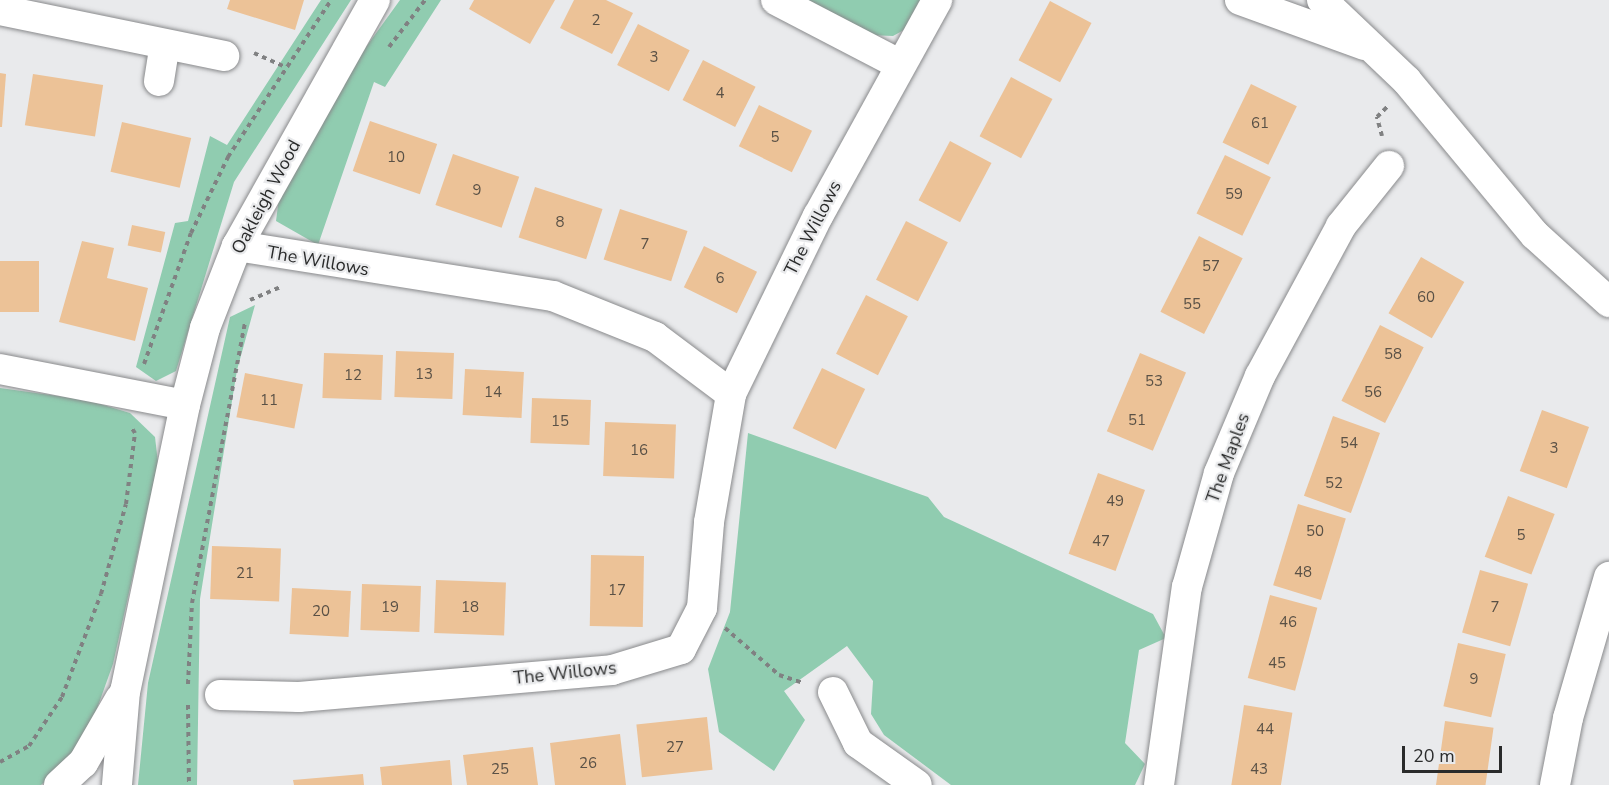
<!DOCTYPE html>
<html>
<head>
<meta charset="utf-8">
<style>
	body { margin:0 }
	#map { position:relative; width:1609px; height:785px; overflow:hidden; background:#e9eaec; font-family:"Nunito Sans",sans-serif }
	div>[style] { position:absolute }
	[style*='--x'] { left:calc(var(--x)*1px); top:calc(var(--y)*1px); width:calc(var(--w)*1px); rotate:calc(var(--a)*1deg) }
	.green>* { inset:0; background:#90ccb0 }
	.building>* { inset:0; background:#ecc297; transform-origin:0 0 }
	.path>* { height:4px; margin-top:-2px; transform-origin:0; background:repeating-linear-gradient(90deg,#808182 0 4.5px,transparent 0 9px) }
	.roads { filter:drop-shadow(0 0 2px #898a8c) drop-shadow(0 0 2px #898a8c) }
	.minor>* { height:30px; margin:-15px; padding:0 15px; transform-origin:15px; border-radius:15px; background:#fff }
	span { translate:-50% -50%; white-space:nowrap; text-align:center; line-height:1.15; -webkit-text-stroke:4.5px #e9eaec; paint-order:stroke }
	.number-label { font-size:15px; color:#5a5146 }
	.number-label span { -webkit-text-stroke-width:0 }
	.street-label { font-size:18px; color:#2a2b2b }
	.scale { position:absolute; left:1402px; top:746px; width:100px; height:27px; box-sizing:border-box; border:3px solid #2a2b2b; border-top:0; padding-left:8px; font-size:18px; line-height:21px; white-space:nowrap; color:#2a2b2b; -webkit-text-stroke:4px #e9eaec; paint-order:stroke }
</style>
</head>
<body>
<div id="map">
	<div class="green">
		<i style="clip-path:polygon(321px 0,351px 0,234px 182px,176px 371px,156px 381px,136px 367px,175px 223px,188px 221px,210px 136px,227px 145px)"></i>
		<i style="clip-path:polygon(400px 0,441px 0,385px 87px,374px 82px,318px 245px,276px 221px,280px 190px,322px 108px)"></i>
		<i style="clip-path:polygon(804px 0,926px 0,913px 25px,893px 36px,869px 35px)"></i>
		<i style="clip-path:polygon(255px 305px,237px 370px,200px 599px,197px 785px,138px 785px,148px 683px,230px 317px)"></i>
		<i style="clip-path:polygon(0 388px,87px 400px,130px 413px,155px 437px,158px 463px,113px 664px,90px 728px,64px 766px,41px 785px,0 785px)"></i>
		<i style="clip-path:polygon(748px 433px,928px 497px,944px 517px,1153px 614px,1166px 638px,1139px 650px,1125px 743px,1145px 764px,1135px 785px,951px 785px,884px 735px,871px 714px,873px 681px,847px 646px,784px 691px,805px 720px,774px 771px,719px 732px,708px 669px,730px 612px)"></i>
	</div>
	<div class="building">
		<i style="clip-path:polygon(230px 0,304px 0,295px 30px,227px 9px)"></i>
		<i style="clip-path:polygon(474px 0,555px 0,530px 44px,469px 9px)"></i>
		<i style="clip-path:polygon(574px 0,606px 0,633px 13px,612px 54px,560px 28px)"></i>
		<i style="left:1050px;top:1px;width:47px;height:67px;rotate:28deg"></i>
		<i style="left:638px;top:24px;width:58px;height:46px;rotate:27deg"></i>
		<i style="left:703px;top:60px;width:59px;height:45px;rotate:27deg"></i>
		<i style="clip-path:polygon(0 73px,6px 74px,2px 127px,0 127px)"></i>
		<i style="left:33px;top:74px;width:71px;height:52px;rotate:9deg"></i>
		<i style="left:1011px;top:77px;width:47px;height:67px;rotate:28deg"></i>
		<i style="left:1251px;top:84px;width:51px;height:65px;rotate:26deg"></i>
		<i style="left:759px;top:105px;width:59px;height:46px;rotate:26deg"></i>
		<i style="left:370px;top:121px;width:71px;height:53px;rotate:19deg"></i>
		<i style="left:122px;top:122px;width:71px;height:51px;rotate:13deg"></i>
		<i style="left:950px;top:141px;width:47px;height:67px;rotate:28deg"></i>
		<i style="left:453px;top:154px;width:70px;height:54px;rotate:19deg"></i>
		<i style="left:1225px;top:155px;width:51px;height:65px;rotate:26deg"></i>
		<i style="left:535px;top:187px;width:71px;height:53px;rotate:18deg"></i>
		<i style="left:620px;top:209px;width:71px;height:53px;rotate:18deg"></i>
		<i style="left:906px;top:221px;width:47px;height:66px;rotate:27deg"></i>
		<i style="left:132px;top:225px;width:34px;height:21px;rotate:12deg"></i>
		<i style="left:1199px;top:236px;width:49px;height:85px;rotate:27deg"></i>
		<i style="clip-path:polygon(82px 241px,114px 248px,107px 278px,148px 288px,135px 341px,59px 322px)"></i>
		<i style="left:704px;top:246px;width:59px;height:46px;rotate:26deg"></i>
		<i style="left:1421px;top:257px;width:50px;height:65px;rotate:30deg"></i>
		<i style="left:0;top:261px;width:39px;height:51px"></i>
		<i style="left:866px;top:295px;width:47px;height:66px;rotate:27deg"></i>
		<i style="left:1380px;top:325px;width:49px;height:85px;rotate:27deg"></i>
		<i style="left:396px;top:351px;width:58px;height:46px;rotate:2deg"></i>
		<i style="left:324px;top:353px;width:59px;height:45px;rotate:2deg"></i>
		<i style="left:1140px;top:353px;width:50px;height:85px;rotate:23deg"></i>
		<i style="left:822px;top:368px;width:48px;height:67px;rotate:26deg"></i>
		<i style="left:465px;top:369px;width:59px;height:46px;rotate:3deg"></i>
		<i style="left:245px;top:373px;width:59px;height:45px;rotate:11deg"></i>
		<i style="left:532px;top:398px;width:59px;height:45px;rotate:2deg"></i>
		<i style="left:1542px;top:410px;width:50px;height:65px;rotate:20deg"></i>
		<i style="left:1333px;top:416px;width:50px;height:85px;rotate:20deg"></i>
		<i style="left:605px;top:422px;width:71px;height:54px;rotate:2deg"></i>
		<i style="left:1098px;top:473px;width:50px;height:86px;rotate:20deg"></i>
		<i style="left:1508px;top:496px;width:50px;height:65px;rotate:21deg"></i>
		<i style="left:1298px;top:504px;width:50px;height:85px;rotate:17deg"></i>
		<i style="left:212px;top:546px;width:69px;height:53px;rotate:2deg"></i>
		<i style="left:591px;top:555px;width:53px;height:71px;rotate:1deg"></i>
		<i style="left:1480px;top:570px;width:50px;height:65px;rotate:16deg"></i>
		<i style="left:436px;top:580px;width:70px;height:53px;rotate:2deg"></i>
		<i style="left:362px;top:584px;width:59px;height:46px;rotate:2deg"></i>
		<i style="left:292px;top:588px;width:59px;height:46px;rotate:3deg"></i>
		<i style="left:1270px;top:595px;width:49px;height:86px;rotate:15deg"></i>
		<i style="left:1458px;top:643px;width:49px;height:65px;rotate:13deg"></i>
		<i style="left:1244px;top:705px;width:49px;height:81px;rotate:9deg"></i>
		<i style="left:707px;top:717px;width:53px;height:71px;rotate:84deg"></i>
		<i style="left:1445px;top:721px;width:49px;height:65px;rotate:8deg"></i>
		<i style="clip-path:polygon(620px 734px,626px 785px,555px 785px,550px 743px)"></i>
		<i style="clip-path:polygon(533px 747px,538px 785px,467px 785px,463px 755px)"></i>
		<i style="clip-path:polygon(450px 760px,452px 785px,382px 785px,380px 767px)"></i>
		<i style="clip-path:polygon(363px 774px,364px 785px,294px 785px,293px 780px)"></i>
	</div>
	<div class="path">
		<i style="--x:389;--y:47;--w:59;--a:-52.5"></i>
		<i style="--x:254;--y:53;--w:35;--a:24"></i>
		<i style="--x:1382;--y:136;--w:20;--a:-105"></i>
		<i style="--x:1377;--y:117;--w:16;--a:-45"></i>
		<i style="--x:250;--y:300;--w:34;--a:-23"></i>
		<i style="--x:144;--y:364;--w:139;--a:-70.3"></i>
		<i style="--x:191;--y:233;--w:85;--a:-64"></i>
		<i style="--x:228;--y:157;--w:188;--a:-56.7"></i>
		<i style="--x:725;--y:628;--w:72;--a:41"></i>
		<i style="--x:779;--y:675;--w:26;--a:18"></i>
		<i style="--x:188;--y:684;--w:81;--a:-87.2"></i>
		<i style="--x:192;--y:603;--w:286;--a:-79.3"></i>
		<i style="--x:188;--y:705;--w:80;--a:89.3"></i>
		<i style="--x:0;--y:762;--w:33;--a:-29"></i>
		<i style="--x:29;--y:746;--w:59;--a:-56"></i>
		<i style="--x:62;--y:697;--w:110;--a:-69.3"></i>
		<i style="--x:101;--y:594;--w:93;--a:-74.5"></i>
		<i style="--x:126;--y:504;--w:72;--a:-82.8"></i>
		<i style="--x:135;--y:433;--w:7;--a:-124"></i>
	</div>
	<div class="roads">
		<div class="minor">
			<i style="--x:776;--y:0;--w:139;--a:27.5"></i>
			<i style="--x:1240;--y:0;--w:132;--a:19.9"></i>
			<i style="--x:1322;--y:0;--w:117;--a:43.6"></i>
			<i style="--x:1407;--y:81;--w:200;--a:50.3"></i>
			<i style="--x:1535;--y:235;--w:100;--a:42.2"></i>
			<i style="--x:0;--y:10;--w:229;--a:11.6"></i>
			<i style="--x:159;--y:81;--w:37;--a:-81"></i>
			<i style="--x:237;--y:246;--w:320;--a:9"></i>
			<i style="--x:553;--y:296;--w:110;--a:21.9"></i>
			<i style="--x:655;--y:337;--w:95;--a:36.9"></i>
			<i style="--x:0;--y:369;--w:188;--a:11"></i>
			<i style="--x:185;--y:405;--w:292;--a:101.8"></i>
			<i style="--x:125;--y:691;--w:94;--a:94.9"></i>
			<i style="--x:185;--y:405;--w:80;--a:-75.4"></i>
			<i style="--x:205;--y:328;--w:88;--a:-68.7"></i>
			<i style="--x:237;--y:246;--w:282;--a:-60.7"></i>
			<i style="--x:833;--y:692;--w:57;--a:63.9"></i>
			<i style="--x:858;--y:743;--w:72;--a:35.4"></i>
			<i style="--x:220;--y:695;--w:79;--a:1.5"></i>
			<i style="--x:299;--y:697;--w:314;--a:-4.9"></i>
			<i style="--x:612;--y:670;--w:72;--a:-16.9"></i>
			<i style="--x:681;--y:649;--w:46;--a:-62.9"></i>
			<i style="--x:702;--y:608;--w:86;--a:-85.3"></i>
			<i style="--x:709;--y:522;--w:130;--a:-80.2"></i>
			<i style="--x:731;--y:394;--w:198;--a:-64"></i>
			<i style="--x:818;--y:216;--w:247;--a:-61.1"></i>
			<i style="--x:59;--y:785;--w:33;--a:-43"></i>
			<i style="--x:83;--y:763;--w:74;--a:-60"></i>
			<i style="--x:1159;--y:785;--w:200;--a:-82"></i>
			<i style="--x:1187;--y:587;--w:118;--a:-74.3"></i>
			<i style="--x:1219;--y:473;--w:105;--a:-67.1"></i>
			<i style="--x:1260;--y:376;--w:170;--a:-61.6"></i>
			<i style="--x:1341;--y:226;--w:77;--a:-51.3"></i>
			<i style="--x:1555;--y:785;--w:68;--a:-79"></i>
			<i style="--x:1568;--y:718;--w:147;--a:-73.8"></i>
		</div>
	</div>
	<div class="number-label">
		<span style="left:596px;top:21px">2</span>
		<span style="left:654px;top:58px">3</span>
		<span style="left:720px;top:94px">4</span>
		<span style="left:1260px;top:124px">61</span>
		<span style="left:775px;top:138px">5</span>
		<span style="left:396px;top:158px">10</span>
		<span style="left:477px;top:191px">9</span>
		<span style="left:1234px;top:195px">59</span>
		<span style="left:560px;top:223px">8</span>
		<span style="left:645px;top:245px">7</span>
		<span style="left:1211px;top:267px">57</span>
		<span style="left:720px;top:279px">6</span>
		<span style="left:1426px;top:298px">60</span>
		<span style="left:1192px;top:305px">55</span>
		<span style="left:1393px;top:355px">58</span>
		<span style="left:424px;top:375px">13</span>
		<span style="left:353px;top:376px">12</span>
		<span style="left:1154px;top:382px">53</span>
		<span style="left:493px;top:393px">14</span>
		<span style="left:1373px;top:393px">56</span>
		<span style="left:269px;top:401px">11</span>
		<span style="left:1137px;top:421px">51</span>
		<span style="left:560px;top:422px">15</span>
		<span style="left:1349px;top:444px">54</span>
		<span style="left:1554px;top:449px">3</span>
		<span style="left:639px;top:451px">16</span>
		<span style="left:1334px;top:484px">52</span>
		<span style="left:1115px;top:502px">49</span>
		<span style="left:1315px;top:532px">50</span>
		<span style="left:1521px;top:536px">5</span>
		<span style="left:1101px;top:542px">47</span>
		<span style="left:1303px;top:573px">48</span>
		<span style="left:245px;top:574px">21</span>
		<span style="left:617px;top:591px">17</span>
		<span style="left:390px;top:608px">19</span>
		<span style="left:470px;top:608px">18</span>
		<span style="left:1495px;top:608px">7</span>
		<span style="left:321px;top:612px">20</span>
		<span style="left:1288px;top:623px">46</span>
		<span style="left:1277px;top:664px">45</span>
		<span style="left:1474px;top:680px">9</span>
		<span style="left:1265px;top:730px">44</span>
		<span style="left:675px;top:748px">27</span>
		<span style="left:588px;top:764px">26</span>
		<span style="left:500px;top:770px">25</span>
		<span style="left:1259px;top:770px">43</span>
	</div>
	<div class="street-label">
		<span style="left:266px;top:197px;rotate:-62deg">Oakleigh Wood</span>
		<span style="left:813px;top:228px;rotate:-63deg">The Willows</span>
		<span style="left:318px;top:261px;rotate:10deg">The Willows</span>
		<span style="left:1228px;top:458px;rotate:-70deg">The Maples</span>
		<span style="left:565px;top:673px;rotate:-6deg">The Willows</span>
	</div>
	<div class="scale">20 m</div>
</div>
</body>
</html>
